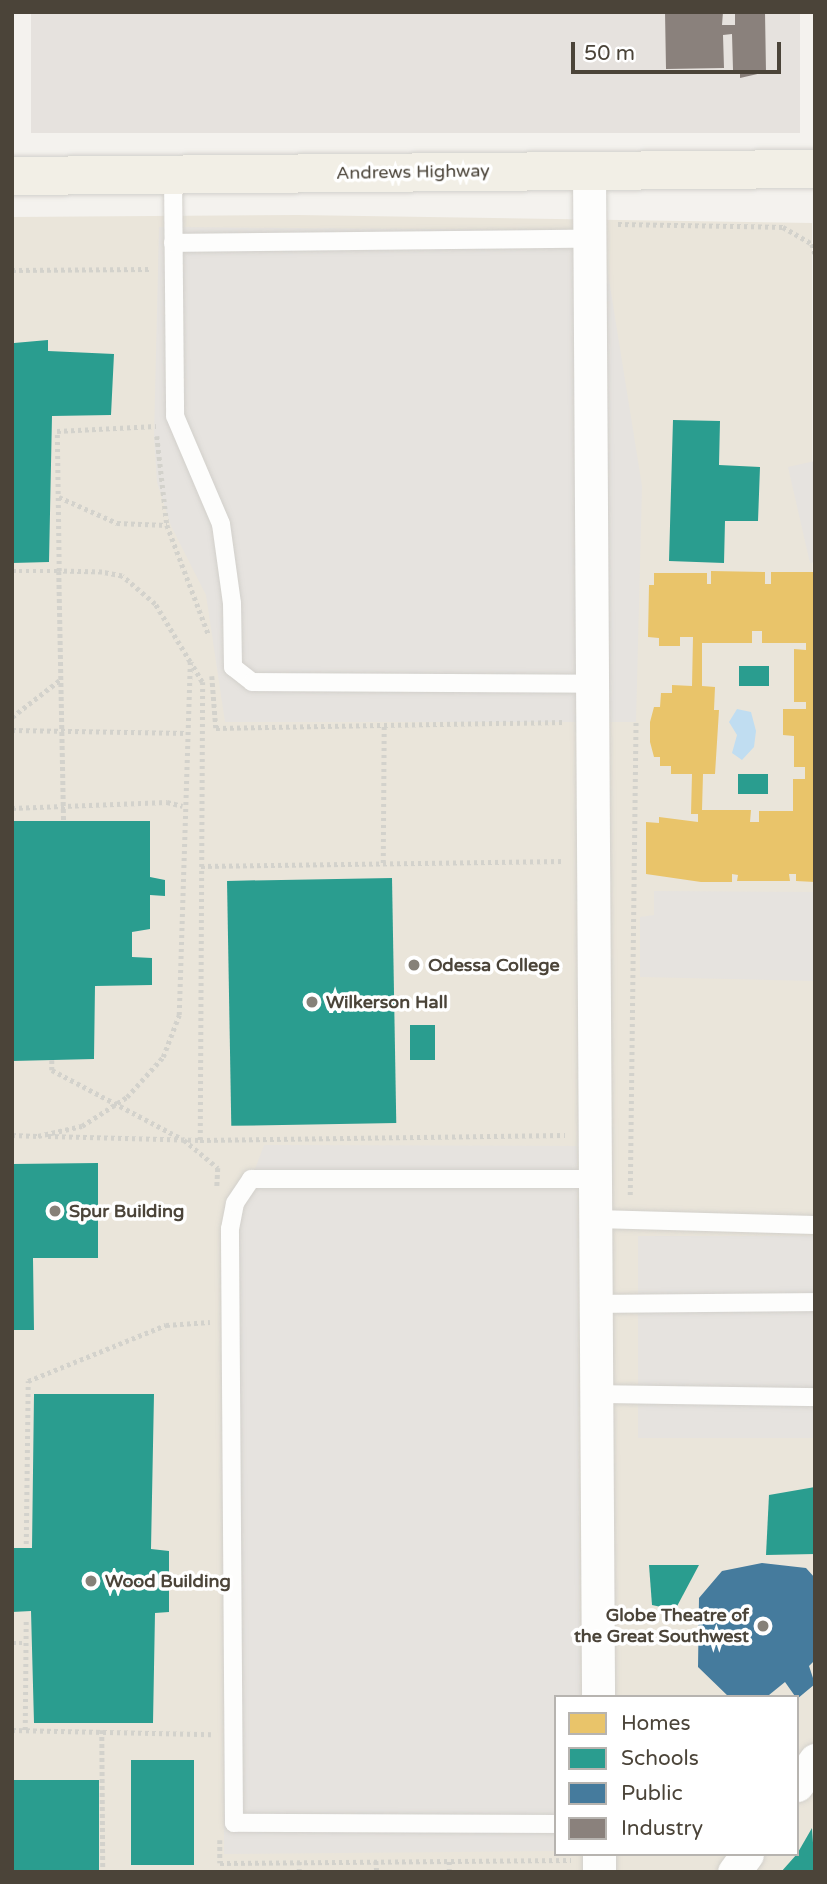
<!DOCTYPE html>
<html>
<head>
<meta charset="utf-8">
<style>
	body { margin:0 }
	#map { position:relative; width:827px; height:1884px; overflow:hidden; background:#f4f2ee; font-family:"Varela Round",sans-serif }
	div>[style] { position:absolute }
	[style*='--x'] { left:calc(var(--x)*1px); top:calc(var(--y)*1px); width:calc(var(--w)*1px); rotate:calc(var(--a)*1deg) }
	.industrial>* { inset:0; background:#e6e2de; transform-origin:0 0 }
	.education>* { inset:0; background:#eae5da }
	.parking>* { inset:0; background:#e6e3df; transform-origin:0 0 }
	.water>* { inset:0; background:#c0ddf1 }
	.homes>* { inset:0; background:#e9c46a }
	.schools>* { inset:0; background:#2a9d8f; transform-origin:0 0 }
	.public>* { inset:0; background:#457b9d }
	.industry>* { inset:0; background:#8a817c }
	.path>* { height:4.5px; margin-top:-2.25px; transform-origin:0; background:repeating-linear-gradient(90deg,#d3d2cc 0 3.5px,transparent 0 7px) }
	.roads { filter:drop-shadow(0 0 2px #d2d0cb) drop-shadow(0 0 2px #d2d0cb) }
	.lane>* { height:18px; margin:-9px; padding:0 9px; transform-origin:9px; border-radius:9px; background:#fdfdfc }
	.street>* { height:33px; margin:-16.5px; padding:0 16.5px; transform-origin:16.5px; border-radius:16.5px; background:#fdfdfc }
	.primary>* { height:38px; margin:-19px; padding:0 19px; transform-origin:19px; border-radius:19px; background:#f2efe6 }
	.dots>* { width:19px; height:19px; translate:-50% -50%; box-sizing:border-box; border:4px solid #fff; border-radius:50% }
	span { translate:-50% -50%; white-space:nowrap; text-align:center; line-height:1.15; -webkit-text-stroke:7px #fff; paint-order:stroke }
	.street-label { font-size:18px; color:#4b4439 }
	.poi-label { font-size:18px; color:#4b4439; font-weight:700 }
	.left { translate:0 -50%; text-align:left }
	.right { translate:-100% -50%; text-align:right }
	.frame { position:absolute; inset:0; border:14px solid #4b4439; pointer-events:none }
	.legend { position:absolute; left:554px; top:1695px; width:245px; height:161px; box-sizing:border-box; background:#fff; border:2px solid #b7b4b0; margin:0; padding:9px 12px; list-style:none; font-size:21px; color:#4b4439 }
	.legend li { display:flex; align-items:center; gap:14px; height:35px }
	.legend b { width:35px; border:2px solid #b7b4b0 }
	.scale { position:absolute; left:571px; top:42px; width:210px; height:32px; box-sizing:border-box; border:4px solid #4b4439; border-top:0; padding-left:9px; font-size:21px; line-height:24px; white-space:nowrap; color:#4b4439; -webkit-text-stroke:5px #fff; paint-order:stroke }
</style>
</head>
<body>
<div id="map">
	<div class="industrial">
		<i style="left:31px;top:12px;width:769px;height:121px"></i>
	</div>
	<div class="education">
		<i style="clip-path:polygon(evenodd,298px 215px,812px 223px,815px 1872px,12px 1872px,12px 217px,298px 215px,556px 1697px,797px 1697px,797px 1854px,556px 1854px,556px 1697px)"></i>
	</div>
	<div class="parking">
		<i style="clip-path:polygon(159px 227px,601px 230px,642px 486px,636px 722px,225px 722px,206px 595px,171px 526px,157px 482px,154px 437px)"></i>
		<i style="clip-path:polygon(815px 461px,815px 562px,810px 563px,788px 467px)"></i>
		<i style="clip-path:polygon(654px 891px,815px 892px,815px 981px,640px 977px,640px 917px,654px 915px)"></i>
		<i style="clip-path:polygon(264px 1145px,577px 1146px,580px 1697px,556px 1697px,556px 1851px,224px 1854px,224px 1210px,255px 1169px)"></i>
		<i style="left:815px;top:1236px;width:202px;height:177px;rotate:90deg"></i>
	</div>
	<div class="water">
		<i style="clip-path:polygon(737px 709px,751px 712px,756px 731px,754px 747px,742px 760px,732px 753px,737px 735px,729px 722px)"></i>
	</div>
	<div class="homes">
		<i style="clip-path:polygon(evenodd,711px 571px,765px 572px,765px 584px,771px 584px,771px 572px,815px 572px,815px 882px,796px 881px,796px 874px,789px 874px,790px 881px,737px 881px,738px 875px,732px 874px,732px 882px,701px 882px,646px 874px,646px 822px,659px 823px,659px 817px,698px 822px,698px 814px,691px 814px,692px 774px,671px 774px,671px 766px,660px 766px,660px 757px,654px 757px,650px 742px,650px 722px,654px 707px,660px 707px,661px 693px,672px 693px,672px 685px,692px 686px,693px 637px,680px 637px,680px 646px,659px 646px,659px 638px,648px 637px,649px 585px,654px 585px,654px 573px,707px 573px,707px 584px,711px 584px,711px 571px,752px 631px,762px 631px,762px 643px,806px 643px,806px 650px,794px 649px,794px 702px,806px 702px,806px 709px,783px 709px,783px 735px,794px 736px,794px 767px,805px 767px,805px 779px,793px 779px,793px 811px,759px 811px,759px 822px,750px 822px,751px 810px,702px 810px,703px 774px,715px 774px,719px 710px,714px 710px,715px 687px,702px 686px,702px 643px,752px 643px,752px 631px)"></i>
	</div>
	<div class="schools">
		<i style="clip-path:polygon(48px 340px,48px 351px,114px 354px,111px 415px,52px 416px,49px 562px,12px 563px,14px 343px)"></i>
		<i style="clip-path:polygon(673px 420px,720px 421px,719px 465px,760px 467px,758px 521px,725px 521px,724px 563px,669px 561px)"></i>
		<i style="left:739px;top:666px;width:30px;height:20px"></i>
		<i style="left:738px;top:774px;width:30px;height:20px"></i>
		<i style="clip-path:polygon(12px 821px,150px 821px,150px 877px,165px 880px,165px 896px,150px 895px,150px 929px,132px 932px,132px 957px,152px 958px,152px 985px,95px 986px,94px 1059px,12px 1061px)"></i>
		<i style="left:392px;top:878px;width:245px;height:165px;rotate:89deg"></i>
		<i style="left:410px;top:1025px;width:25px;height:35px"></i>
		<i style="clip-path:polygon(98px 1163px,98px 1258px,33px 1258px,34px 1330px,12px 1330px,12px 1164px)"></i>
		<i style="clip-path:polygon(34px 1394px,154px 1394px,151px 1549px,169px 1551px,169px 1612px,155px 1613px,153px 1723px,34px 1723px,31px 1611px,12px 1612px,12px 1548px,32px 1548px)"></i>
		<i style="clip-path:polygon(815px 1487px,815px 1554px,766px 1555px,769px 1495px)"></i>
		<i style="clip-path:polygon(649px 1565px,699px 1565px,675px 1610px,652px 1605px)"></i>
		<i style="left:131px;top:1760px;width:63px;height:105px"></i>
		<i style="left:12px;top:1780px;width:87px;height:92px"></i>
		<i style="clip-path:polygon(812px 1828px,815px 1872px,781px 1872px,797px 1854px)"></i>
	</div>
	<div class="public">
		<i style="clip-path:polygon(762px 1563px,806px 1568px,815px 1578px,815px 1660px,809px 1666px,815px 1684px,797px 1699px,785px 1682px,769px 1695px,729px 1697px,698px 1667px,699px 1598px,722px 1571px)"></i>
	</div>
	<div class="industry">
		<i style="clip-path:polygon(665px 12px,723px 12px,722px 25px,735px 25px,735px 12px,765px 12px,766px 72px,740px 78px,740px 71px,733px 70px,732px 34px,723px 35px,724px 68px,666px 69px)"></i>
	</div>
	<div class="path">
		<i style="--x:618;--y:224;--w:165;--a:1"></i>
		<i style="--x:783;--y:227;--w:34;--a:30"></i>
		<i style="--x:812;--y:244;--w:10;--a:73"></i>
		<i style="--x:12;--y:270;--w:139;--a:-0.4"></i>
		<i style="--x:157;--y:436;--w:90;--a:83.6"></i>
		<i style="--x:167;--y:525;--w:116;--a:69.2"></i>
		<i style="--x:59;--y:497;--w:64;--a:24.1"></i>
		<i style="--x:117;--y:523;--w:50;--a:2.3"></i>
		<i style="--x:12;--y:571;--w:47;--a:0"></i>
		<i style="--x:59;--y:571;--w:140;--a:-90.8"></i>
		<i style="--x:57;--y:431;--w:99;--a:-2.9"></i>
		<i style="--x:212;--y:676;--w:52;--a:85.6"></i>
		<i style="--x:216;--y:728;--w:349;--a:-1"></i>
		<i style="--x:12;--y:717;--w:62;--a:-37.8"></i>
		<i style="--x:12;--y:730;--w:175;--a:1"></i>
		<i style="--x:12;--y:808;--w:155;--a:-2.2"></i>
		<i style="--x:167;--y:802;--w:16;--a:14"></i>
		<i style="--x:383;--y:863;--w:138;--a:-89.6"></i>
		<i style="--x:201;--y:866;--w:364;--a:-0.8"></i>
		<i style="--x:52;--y:1060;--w:10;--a:90"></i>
		<i style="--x:52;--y:1070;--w:149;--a:27.9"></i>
		<i style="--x:184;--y:1140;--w:44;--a:39.5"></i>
		<i style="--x:218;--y:1168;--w:20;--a:93"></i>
		<i style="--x:12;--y:1135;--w:26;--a:2"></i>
		<i style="--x:38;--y:1136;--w:45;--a:-12.8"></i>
		<i style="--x:82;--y:1126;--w:54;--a:-32.8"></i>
		<i style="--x:127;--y:1097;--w:54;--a:-48"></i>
		<i style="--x:163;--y:1057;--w:45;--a:-69.1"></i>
		<i style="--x:179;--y:1015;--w:353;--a:-88.2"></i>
		<i style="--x:190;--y:662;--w:68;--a:-121.1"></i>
		<i style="--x:155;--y:604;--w:43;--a:-139.7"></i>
		<i style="--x:122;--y:576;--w:20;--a:-169"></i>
		<i style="--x:102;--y:572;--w:43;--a:-178.7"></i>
		<i style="--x:59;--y:571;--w:250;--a:88.9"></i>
		<i style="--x:48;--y:1136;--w:152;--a:1.5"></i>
		<i style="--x:200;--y:1140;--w:458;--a:-89.7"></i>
		<i style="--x:202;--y:682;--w:22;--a:-120"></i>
		<i style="--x:200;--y:1140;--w:365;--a:-0.8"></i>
		<i style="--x:630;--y:1195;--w:473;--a:-89.3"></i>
		<i style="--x:26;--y:1544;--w:163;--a:-89.3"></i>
		<i style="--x:28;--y:1381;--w:149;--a:-22.1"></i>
		<i style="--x:166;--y:1325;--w:44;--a:-3.9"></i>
		<i style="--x:12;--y:1643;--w:14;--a:0"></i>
		<i style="--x:12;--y:1730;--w:199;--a:1.2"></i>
		<i style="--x:25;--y:1730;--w:112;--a:-89.5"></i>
		<i style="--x:102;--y:1730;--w:142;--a:89.6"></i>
		<i style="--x:220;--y:1840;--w:23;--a:90"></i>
		<i style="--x:220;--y:1863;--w:351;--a:-0.5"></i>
		<i style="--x:376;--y:1861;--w:11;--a:85"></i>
		<i style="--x:299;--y:1872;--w:11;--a:-90"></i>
		<i style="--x:449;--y:1872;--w:11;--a:-90"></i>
	</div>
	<div class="roads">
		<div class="lane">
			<i style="--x:173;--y:174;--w:242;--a:89.5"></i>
			<i style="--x:175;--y:416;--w:117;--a:66.9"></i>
			<i style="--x:221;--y:524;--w:80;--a:82.1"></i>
			<i style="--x:232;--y:603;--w:64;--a:89.1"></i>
			<i style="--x:233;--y:667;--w:24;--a:38"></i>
			<i style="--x:252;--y:682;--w:340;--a:0.3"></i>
			<i style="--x:173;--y:243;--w:416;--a:-0.6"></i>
			<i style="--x:596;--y:1219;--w:219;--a:1.6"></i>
			<i style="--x:597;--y:1304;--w:218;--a:-0.5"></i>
			<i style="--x:597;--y:1394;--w:218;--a:0.8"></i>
			<i style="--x:556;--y:1824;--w:322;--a:-179.8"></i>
			<i style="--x:234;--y:1823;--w:594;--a:-90.39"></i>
			<i style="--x:230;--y:1229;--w:26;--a:-79"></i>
			<i style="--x:235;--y:1203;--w:29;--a:-56"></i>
			<i style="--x:251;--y:1179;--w:344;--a:0"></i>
		</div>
		<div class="street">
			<i style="--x:589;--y:170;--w:1527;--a:89.66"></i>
			<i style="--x:797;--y:1785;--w:31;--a:-54"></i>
			<i style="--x:599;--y:1854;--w:18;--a:90"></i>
			<i style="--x:734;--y:1872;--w:22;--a:-54"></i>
		</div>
		<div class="primary">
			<i style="--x:12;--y:176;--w:803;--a:-0.5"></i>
		</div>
	</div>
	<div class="dots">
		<i style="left:414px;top:965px;background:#868178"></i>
		<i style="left:312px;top:1002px;background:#868178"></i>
		<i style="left:55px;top:1211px;background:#868178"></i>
		<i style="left:91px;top:1581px;background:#868178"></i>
		<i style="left:763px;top:1626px;background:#868178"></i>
	</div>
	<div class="street-label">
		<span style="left:413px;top:172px;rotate:-1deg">Andrews Highway</span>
	</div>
	<div class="poi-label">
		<span class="left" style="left:428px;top:965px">Odessa College</span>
		<span class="left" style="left:326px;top:1002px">Wilkerson Hall</span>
		<span class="left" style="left:69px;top:1211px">Spur Building</span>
		<span class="left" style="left:105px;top:1581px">Wood Building</span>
		<span class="right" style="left:749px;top:1626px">Globe Theatre of<br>the Great Southwest</span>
	</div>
	<div class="frame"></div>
	<ul class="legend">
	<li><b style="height:19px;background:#e9c46a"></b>Homes</li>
	<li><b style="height:19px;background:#2a9d8f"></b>Schools</li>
	<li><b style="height:19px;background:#457b9d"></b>Public</li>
	<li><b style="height:19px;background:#8a817c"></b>Industry</li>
	</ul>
	<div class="scale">50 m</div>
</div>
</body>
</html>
